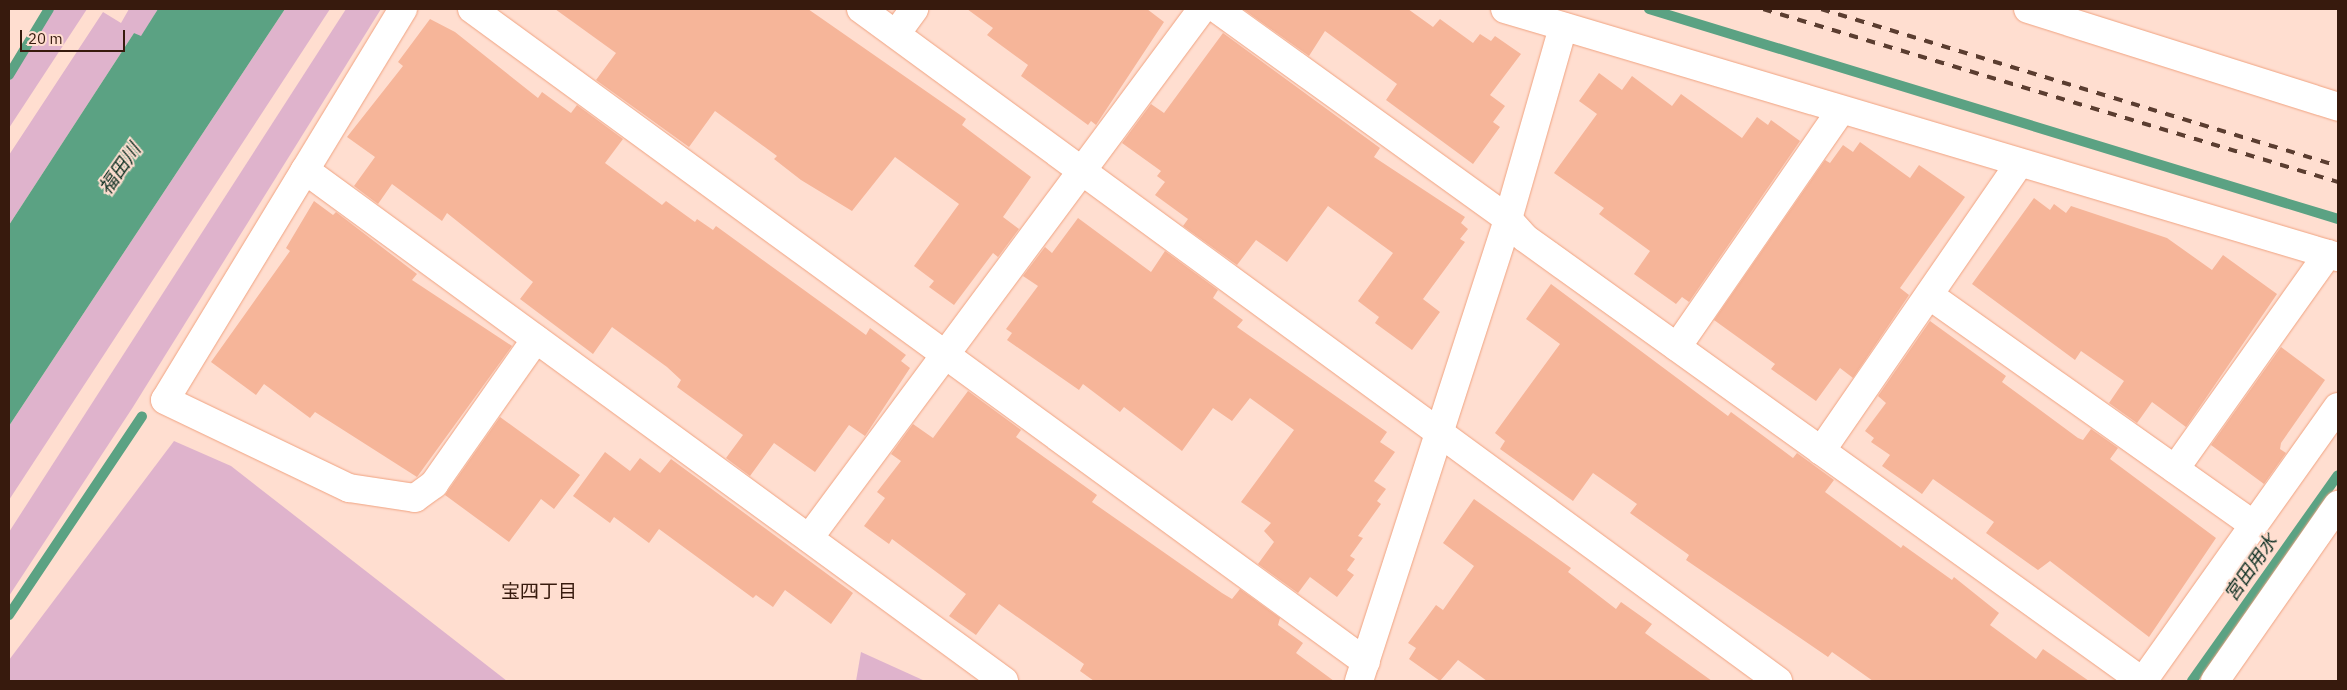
<!DOCTYPE html>
<html>
<head>
<meta charset="utf-8">
<style>
	body { margin:0 }
	#map { position:relative; width:2347px; height:690px; overflow:hidden; background:#ffded0; font-family:"IBM Plex Sans","Noto Sans JP",sans-serif }
	div>[style] { position:absolute }
	[style*='--x'] { left:calc(var(--x)*1px); top:calc(var(--y)*1px); width:calc(var(--w)*1px); rotate:calc(var(--a)*1deg) }
	.green>* { inset:0; background:#dfb3cc }
	.water>* { inset:0; background:#5ba283 }
	.stream>* { height:10px; margin:-5px; padding:0 5px; transform-origin:5px; border-radius:5px; background:#5ba283 }
	.building>* { inset:0; background:#f6b599 }
	.roads { filter:drop-shadow(0 0 1px #f0a381) drop-shadow(0 0 1px #f0a381) }
	.minor>* { height:28px; margin:-14px; padding:0 14px; transform-origin:14px; border-radius:14px; background:#fff }
	.rail>* { height:4px; margin-top:-2px; transform-origin:0; background:repeating-linear-gradient(90deg,#5b3d30 0 9px,transparent 0 18px) }
	span { translate:-50% -50%; white-space:nowrap; text-align:center; line-height:1.15; -webkit-text-stroke:4px #ffded0; paint-order:stroke }
	.water-label { font-size:19px; color:#103124; font-style:italic }
	.neighbourhood-label { font-size:19px; color:#371a0d }
	.frame { position:absolute; inset:0; border:10px solid #371a0d; pointer-events:none }
	.scale { position:absolute; left:20px; top:30px; width:105px; height:22px; box-sizing:border-box; border:2px solid #371a0d; border-top:0; padding-left:6px; font-size:15px; line-height:18px; white-space:nowrap; color:#371a0d; -webkit-text-stroke:4px #ffded0; paint-order:stroke }
</style>
</head>
<body>
<div id="map">
	<div class="green">
		<i style="clip-path:polygon(53px 9px,87px 9px,9px 128px,9px 81px)"></i>
		<i style="clip-path:polygon(129px 9px,158px 9px,141px 37px,134px 33px,9px 225px,9px 155px,103px 12px,121px 23px)"></i>
		<i style="clip-path:polygon(285px 9px,330px 9px,9px 500px,9px 426px)"></i>
		<i style="clip-path:polygon(346px 9px,381px 9px,133px 407px,9px 596px,9px 532px)"></i>
		<i style="clip-path:polygon(174px 441px,231px 466px,507px 681px,9px 681px,9px 660px)"></i>
		<i style="clip-path:polygon(861px 652px,925px 681px,856px 681px)"></i>
	</div>
	<div class="water">
		<i style="clip-path:polygon(158px 9px,285px 9px,9px 426px,9px 225px,134px 33px,141px 36px)"></i>
	</div>
	<div class="stream">
		<i style="--x:1649;--y:9;--w:720;--a:16.95"></i>
		<i style="--x:9;--y:75;--w:77;--a:-58.8"></i>
		<i style="--x:9;--y:615;--w:239;--a:-56.2"></i>
		<i style="--x:2192;--y:681;--w:252;--a:-54.7"></i>
	</div>
	<div class="building">
		<i style="clip-path:polygon(555px 9px,808px 9px,966px 119px,962px 125px,1031px 177px,1003px 217px,1019px 229px,998px 257px,993px 253px,954px 305px,929px 287px,934px 281px,914px 266px,959px 204px,895px 157px,852px 211px,801px 180px,774px 159px,777px 156px,715px 111px,689px 147px,596px 80px,616px 53px)"></i>
		<i style="clip-path:polygon(967px 9px,1147px 9px,1164px 22px,1096px 125px,1091px 121px,1088px 125px,1021px 76px,1028px 65px,987px 35px,993px 28px)"></i>
		<i style="clip-path:polygon(1243px 9px,1408px 9px,1433px 27px,1440px 19px,1473px 43px,1480px 34px,1491px 41px,1495px 36px,1521px 54px,1490px 95px,1505px 106px,1493px 122px,1500px 127px,1473px 164px,1386px 100px,1397px 84px,1325px 31px,1309px 56px)"></i>
		<i style="clip-path:polygon(430px 19px,455px 32px,538px 98px,542px 92px,571px 113px,577px 105px,623px 139px,605px 163px,662px 205px,666px 201px,695px 222px,697px 219px,713px 230px,716px 226px,866px 335px,870px 328px,906px 355px,901px 361px,910px 368px,865px 436px,849px 425px,815px 472px,774px 443px,750px 476px,726px 458px,743px 435px,677px 387px,681px 380px,667px 367px,612px 327px,593px 354px,520px 299px,533px 282px,447px 213px,442px 221px,392px 184px,378px 204px,354px 186px,375px 157px,347px 137px,403px 66px,398px 62px)"></i>
		<i style="clip-path:polygon(1223px 33px,1380px 148px,1374px 157px,1465px 217px,1461px 223px,1468px 229px,1460px 239px,1465px 242px,1423px 299px,1440px 312px,1412px 350px,1375px 323px,1379px 317px,1358px 301px,1393px 253px,1328px 206px,1287px 262px,1256px 240px,1237px 265px,1183px 226px,1188px 219px,1155px 195px,1165px 182px,1157px 176px,1161px 171px,1122px 143px,1151px 104px,1164px 113px)"></i>
		<i style="clip-path:polygon(1599px 73px,1622px 90px,1632px 76px,1672px 106px,1681px 94px,1742px 138px,1757px 117px,1768px 125px,1771px 120px,1800px 141px,1689px 302px,1682px 297px,1676px 304px,1634px 274px,1650px 251px,1599px 214px,1604px 208px,1554px 173px,1597px 114px,1579px 101px)"></i>
		<i style="clip-path:polygon(1860px 142px,1910px 178px,1919px 165px,1965px 197px,1900px 288px,1909px 295px,1853px 378px,1840px 368px,1816px 401px,1771px 369px,1775px 364px,1714px 320px,1825px 160px,1830px 163px,1843px 145px,1853px 152px)"></i>
		<i style="clip-path:polygon(2034px 198px,2050px 210px,2054px 204px,2066px 213px,2071px 206px,2167px 238px,2212px 270px,2223px 255px,2277px 294px,2186px 427px,2152px 402px,2137px 423px,2109px 403px,2124px 381px,2081px 351px,2075px 360px,1972px 284px)"></i>
		<i style="clip-path:polygon(314px 201px,333px 215px,336px 212px,417px 274px,412px 280px,512px 346px,417px 477px,315px 412px,310px 418px,264px 384px,256px 395px,211px 362px,290px 251px,286px 248px)"></i>
		<i style="clip-path:polygon(1078px 218px,1151px 272px,1165px 251px,1218px 290px,1213px 298px,1243px 320px,1237px 327px,1387px 432px,1380px 442px,1395px 452px,1374px 481px,1386px 489px,1377px 501px,1381px 504px,1358px 536px,1363px 538px,1350px 556px,1355px 559px,1347px 570px,1354px 575px,1337px 597px,1310px 577px,1298px 593px,1258px 564px,1274px 542px,1264px 531px,1271px 523px,1241px 502px,1294px 430px,1250px 398px,1232px 421px,1213px 408px,1182px 451px,1124px 407px,1120px 412px,1083px 384px,1079px 390px,1007px 340px,1012px 333px,1006px 329px,1038px 286px,1023px 276px,1045px 247px,1052px 253px)"></i>
		<i style="clip-path:polygon(1551px 284px,1728px 416px,1731px 412px,1793px 458px,1797px 453px,1834px 480px,1825px 492px,1901px 548px,1903px 545px,1952px 580px,1954px 577px,1999px 613px,1990px 625px,2036px 659px,2043px 649px,2089px 681px,1873px 681px,1832px 652px,1828px 657px,1686px 560px,1689px 555px,1630px 513px,1637px 504px,1593px 473px,1573px 501px,1500px 449px,1505px 441px,1495px 433px,1560px 344px,1526px 319px)"></i>
		<i style="clip-path:polygon(1930px 321px,2006px 376px,2002px 382px,2078px 438px,2083px 440px,2091px 429px,2118px 448px,2110px 459px,2216px 538px,2149px 637px,2050px 561px,2038px 570px,1986px 533px,1994px 522px,1933px 479px,1922px 494px,1882px 466px,1890px 455px,1871px 442px,1874px 438px,1865px 431px,1886px 403px,1878px 396px)"></i>
		<i style="clip-path:polygon(2281px 347px,2325px 380px,2281px 443px,2280px 449px,2286px 453px,2264px 484px,2211px 445px)"></i>
		<i style="clip-path:polygon(968px 391px,1021px 430px,1016px 437px,1097px 495px,1092px 502px,1222px 593px,1232px 599px,1240px 589px,1280px 618px,1278px 625px,1303px 643px,1296px 653px,1334px 681px,1094px 681px,1080px 671px,1084px 664px,999px 604px,976px 635px,949px 616px,966px 594px,892px 539px,889px 544px,864px 526px,885px 498px,877px 492px,901px 461px,891px 454px,913px 424px,933px 438px)"></i>
		<i style="clip-path:polygon(500px 417px,580px 475px,554px 509px,541px 499px,509px 542px,445px 495px)"></i>
		<i style="clip-path:polygon(605px 452px,630px 471px,640px 458px,660px 473px,671px 459px,853px 593px,831px 624px,785px 590px,773px 607px,756px 595px,753px 598px,659px 529px,649px 543px,614px 517px,610px 523px,573px 496px)"></i>
		<i style="clip-path:polygon(1474px 499px,1571px 568px,1568px 572px,1616px 609px,1621px 602px,1652px 624px,1645px 633px,1712px 681px,1487px 681px,1458px 660px,1440px 681px,1409px 659px,1416px 648px,1408px 643px,1436px 605px,1443px 610px,1474px 566px,1443px 543px)"></i>
	</div>
	<div class="roads">
		<div class="minor">
			<i style="--x:403;--y:9;--w:188;--a:121.3"></i>
			<i style="--x:305;--y:170;--w:866;--a:36.17"></i>
			<i style="--x:472;--y:9;--w:1107;--a:36.15"></i>
			<i style="--x:861;--y:9;--w:1137;--a:36.23"></i>
			<i style="--x:1217;--y:9;--w:359;--a:35.8"></i>
			<i style="--x:1508;--y:219;--w:25;--a:48"></i>
			<i style="--x:1525;--y:238;--w:760;--a:35.68"></i>
			<i style="--x:1505;--y:9;--w:869;--a:16.58"></i>
			<i style="--x:2028;--y:9;--w:325;--a:17.5"></i>
			<i style="--x:896;--y:34;--w:31;--a:-54"></i>
			<i style="--x:305;--y:170;--w:269;--a:121.3"></i>
			<i style="--x:165;--y:400;--w:204;--a:25.6"></i>
			<i style="--x:349;--y:488;--w:67;--a:8.6"></i>
			<i style="--x:415;--y:498;--w:24;--a:-36"></i>
			<i style="--x:434;--y:484;--w:177;--a:-54.9"></i>
			<i style="--x:1929;--y:295;--w:398;--a:35.3"></i>
			<i style="--x:1677;--y:347;--w:288;--a:-55.3"></i>
			<i style="--x:1821;--y:451;--w:350;--a:-55.4"></i>
			<i style="--x:2175;--y:469;--w:264;--a:-54.6"></i>
			<i style="--x:809;--y:538;--w:659;--a:-53.39"></i>
			<i style="--x:1359;--y:681;--w:485;--a:-72.1"></i>
			<i style="--x:1508;--y:219;--w:200;--a:-74"></i>
			<i style="--x:2143;--y:681;--w:336;--a:-54.6"></i>
			<i style="--x:2215;--y:681;--w:215;--a:-55.1"></i>
		</div>
	</div>
	<div class="rail">
		<i style="--x:1763;--y:9;--w:600;--a:16.74"></i>
		<i style="--x:1821;--y:9;--w:540;--a:16.89"></i>
	</div>
	<div class="water-label">
		<span style="left:120px;top:169px;rotate:-55deg">福田川</span>
		<span style="left:2251px;top:568px;rotate:-55deg">宮田用水</span>
	</div>
	<div class="neighbourhood-label">
		<span style="left:539px;top:592px">宝四丁目</span>
	</div>
	<div class="frame"></div>
	<div class="scale">20 m</div>
</div>
</body>
</html>
